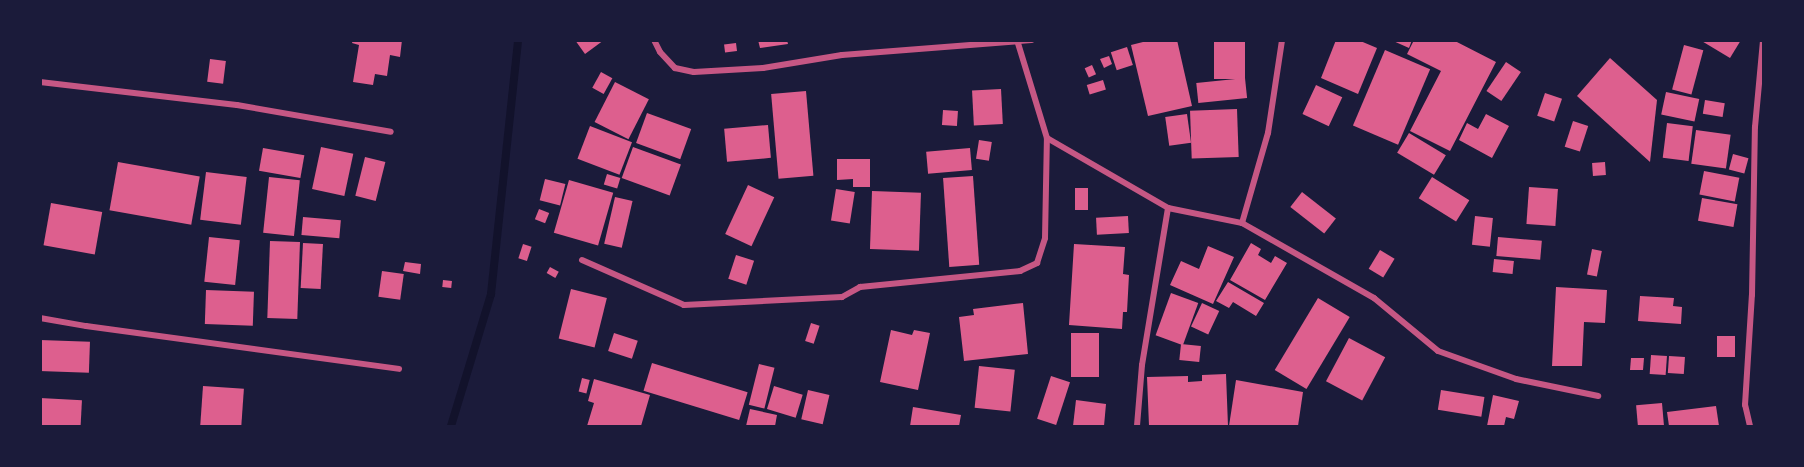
<!DOCTYPE html>
<html>
<head>
<meta charset="utf-8">
<style>
	body { margin:0 }
	#map { position:relative; width:1804px; height:467px; overflow:hidden; background:#1b1b3a; font-family:"DM Sans",sans-serif }
	div>[style] { position:absolute }
	[style*='--x'] { left:calc(var(--x)*1px); top:calc(var(--y)*1px); width:calc(var(--w)*1px); rotate:calc(var(--a)*1deg) }
	.stream>* { height:8px; margin:-4px; padding:0 4px; transform-origin:4px; border-radius:4px; background:#12122b }
	.building>* { inset:0; background:#dd5f8e; transform-origin:0 0 }
	.minor>* { height:6px; margin:-3px; padding:0 3px; transform-origin:3px; border-radius:3px; background:#c65784 }
	span { translate:-50% -50%; white-space:nowrap; text-align:center; line-height:1.15; -webkit-text-stroke:6px #1b1b3a; paint-order:stroke }
	.frame { position:absolute; inset:0; border:42px solid #1b1b3a; pointer-events:none }
</style>
</head>
<body>
<div id="map">
	<div class="stream">
		<i style="--x:451;--y:426;--w:138;--a:-73.1"></i>
		<i style="--x:491;--y:294;--w:255;--a:-83.9"></i>
	</div>
	<div class="building">
		<i style="clip-path:polygon(353px 40px,402px 40px,400px 57px,390px 55px,387px 76px,375px 74px,373px 85px,353px 82px,359px 45px,352px 43px)"></i>
		<i style="clip-path:polygon(575px 40px,604px 40px,585px 54px)"></i>
		<i style="clip-path:polygon(758px 40px,787px 40px,788px 44px,760px 48px)"></i>
		<i style="clip-path:polygon(1151px 40px,1177px 40px,1192px 106px,1148px 116px,1131px 45px)"></i>
		<i style="left:1214px;top:40px;width:31px;height:39px"></i>
		<i style="clip-path:polygon(1336px 40px,1358px 40px,1377px 48px,1358px 94px,1321px 78px)"></i>
		<i style="clip-path:polygon(1391px 40px,1412px 40px,1409px 48px)"></i>
		<i style="clip-path:polygon(1414px 40px,1453px 40px,1496px 62px,1450px 151px,1410px 131px,1441px 71px,1407px 54px)"></i>
		<i style="clip-path:polygon(1700px 40px,1741px 40px,1730px 58px)"></i>
		<i style="left:736px;top:43px;width:8px;height:12px;rotate:83deg"></i>
		<i style="left:1684px;top:45px;width:20px;height:46px;rotate:15deg"></i>
		<i style="left:1127px;top:47px;width:19px;height:17px;rotate:72deg"></i>
		<i style="left:1385px;top:50px;width:49px;height:82px;rotate:23deg"></i>
		<i style="clip-path:polygon(1109px 56px,1112px 64px,1104px 68px,1100px 59px)"></i>
		<i style="clip-path:polygon(1610px 58px,1657px 100px,1650px 162px,1577px 96px)"></i>
		<i style="left:210px;top:59px;width:16px;height:23px;rotate:7deg"></i>
		<i style="left:1506px;top:62px;width:18px;height:35px;rotate:34deg"></i>
		<i style="left:1092px;top:65px;width:10px;height:8px;rotate:66deg"></i>
		<i style="left:601px;top:72px;width:13px;height:18px;rotate:29deg"></i>
		<i style="left:1245px;top:78px;width:20px;height:49px;rotate:84deg"></i>
		<i style="left:1103px;top:80px;width:10px;height:17px;rotate:73deg"></i>
		<i style="left:615px;top:82px;width:38px;height:45px;rotate:27deg"></i>
		<i style="left:1316px;top:85px;width:29px;height:32px;rotate:25deg"></i>
		<i style="left:1001px;top:89px;width:35px;height:29px;rotate:87deg"></i>
		<i style="left:806px;top:91px;width:85px;height:35px;rotate:85deg"></i>
		<i style="left:1666px;top:92px;width:34px;height:23px;rotate:12deg"></i>
		<i style="left:1545px;top:93px;width:18px;height:24px;rotate:19deg"></i>
		<i style="left:1705px;top:100px;width:20px;height:14px;rotate:9deg"></i>
		<i style="left:1237px;top:109px;width:48px;height:47px;rotate:88deg"></i>
		<i style="left:943px;top:110px;width:15px;height:15px;rotate:4deg"></i>
		<i style="left:647px;top:113px;width:47px;height:32px;rotate:20deg"></i>
		<i style="left:1187px;top:114px;width:29px;height:22px;rotate:82deg"></i>
		<i style="clip-path:polygon(1486px 114px,1509px 126px,1492px 158px,1459px 140px,1467px 123px,1478px 129px)"></i>
		<i style="left:1573px;top:121px;width:16px;height:27px;rotate:18deg"></i>
		<i style="left:1667px;top:123px;width:26px;height:35px;rotate:7deg"></i>
		<i style="left:768px;top:125px;width:33px;height:44px;rotate:85deg"></i>
		<i style="left:590px;top:126px;width:45px;height:35px;rotate:21deg"></i>
		<i style="left:1696px;top:130px;width:35px;height:34px;rotate:8deg"></i>
		<i style="left:1409px;top:133px;width:43px;height:23px;rotate:31deg"></i>
		<i style="left:979px;top:140px;width:13px;height:19px;rotate:9deg"></i>
		<i style="left:321px;top:147px;width:33px;height:43px;rotate:12deg"></i>
		<i style="left:633px;top:147px;width:51px;height:33px;rotate:20deg"></i>
		<i style="left:263px;top:148px;width:42px;height:23px;rotate:10deg"></i>
		<i style="left:970px;top:148px;width:22px;height:44px;rotate:85deg"></i>
		<i style="left:1733px;top:154px;width:16px;height:16px;rotate:15deg"></i>
		<i style="left:365px;top:157px;width:21px;height:40px;rotate:14deg"></i>
		<i style="clip-path:polygon(837px 159px,870px 159px,870px 187px,853px 187px,853px 179px,837px 180px)"></i>
		<i style="left:118px;top:162px;width:83px;height:49px;rotate:10deg"></i>
		<i style="left:1605px;top:162px;width:13px;height:13px;rotate:86deg"></i>
		<i style="left:1704px;top:171px;width:36px;height:24px;rotate:11deg"></i>
		<i style="left:206px;top:172px;width:41px;height:48px;rotate:7deg"></i>
		<i style="left:607px;top:174px;width:14px;height:11px;rotate:17deg"></i>
		<i style="left:973px;top:176px;width:89px;height:30px;rotate:86deg"></i>
		<i style="left:269px;top:177px;width:31px;height:56px;rotate:6deg"></i>
		<i style="left:1432px;top:177px;width:44px;height:25px;rotate:32deg"></i>
		<i style="left:545px;top:179px;width:21px;height:22px;rotate:14deg"></i>
		<i style="left:569px;top:180px;width:46px;height:55px;rotate:16deg"></i>
		<i style="left:748px;top:185px;width:29px;height:54px;rotate:25deg"></i>
		<i style="left:1529px;top:187px;width:29px;height:37px;rotate:4deg"></i>
		<i style="left:1075px;top:188px;width:13px;height:22px"></i>
		<i style="left:836px;top:189px;width:19px;height:32px;rotate:9deg"></i>
		<i style="left:872px;top:191px;width:49px;height:58px;rotate:2deg"></i>
		<i style="left:1302px;top:192px;width:43px;height:19px;rotate:38deg"></i>
		<i style="left:615px;top:197px;width:18px;height:48px;rotate:13deg"></i>
		<i style="left:1702px;top:198px;width:36px;height:23px;rotate:10deg"></i>
		<i style="left:51px;top:203px;width:52px;height:43px;rotate:10deg"></i>
		<i style="left:539px;top:209px;width:11px;height:11px;rotate:22deg"></i>
		<i style="left:1128px;top:216px;width:17px;height:32px;rotate:87deg"></i>
		<i style="left:1475px;top:216px;width:18px;height:29px;rotate:6deg"></i>
		<i style="left:303px;top:217px;width:38px;height:18px;rotate:5deg"></i>
		<i style="left:209px;top:237px;width:31px;height:45px;rotate:6deg"></i>
		<i style="left:1498px;top:237px;width:44px;height:19px;rotate:5deg"></i>
		<i style="left:270px;top:241px;width:30px;height:77px;rotate:2deg"></i>
		<i style="left:303px;top:243px;width:20px;height:45px;rotate:3deg"></i>
		<i style="clip-path:polygon(1251px 243px,1261px 249px,1258px 255px,1271px 263px,1275px 256px,1287px 263px,1265px 300px,1230px 280px)"></i>
		<i style="left:523px;top:244px;width:9px;height:15px;rotate:18deg"></i>
		<i style="clip-path:polygon(1074px 244px,1125px 247px,1123px 274px,1129px 275px,1127px 312px,1123px 312px,1122px 329px,1069px 325px)"></i>
		<i style="clip-path:polygon(1208px 246px,1234px 257px,1213px 304px,1170px 285px,1181px 261px,1199px 269px)"></i>
		<i style="left:1592px;top:249px;width:10px;height:26px;rotate:11deg"></i>
		<i style="left:1380px;top:250px;width:17px;height:22px;rotate:31deg"></i>
		<i style="left:736px;top:255px;width:19px;height:25px;rotate:18deg"></i>
		<i style="left:1494px;top:259px;width:20px;height:13px;rotate:6deg"></i>
		<i style="clip-path:polygon(405px 262px,421px 264px,420px 274px,403px 271px)"></i>
		<i style="left:550px;top:267px;width:10px;height:7px;rotate:29deg"></i>
		<i style="left:382px;top:271px;width:22px;height:26px;rotate:8deg"></i>
		<i style="left:443px;top:280px;width:9px;height:7px;rotate:6deg"></i>
		<i style="clip-path:polygon(1228px 282px,1264px 303px,1256px 316px,1233px 302px,1229px 308px,1216px 301px)"></i>
		<i style="clip-path:polygon(1556px 287px,1607px 290px,1605px 323px,1584px 322px,1582px 366px,1552px 366px)"></i>
		<i style="left:571px;top:289px;width:37px;height:51px;rotate:14deg"></i>
		<i style="left:206px;top:290px;width:48px;height:34px;rotate:2deg"></i>
		<i style="left:1171px;top:293px;width:29px;height:45px;rotate:20deg"></i>
		<i style="clip-path:polygon(1640px 296px,1674px 298px,1673px 306px,1682px 307px,1681px 324px,1638px 321px)"></i>
		<i style="left:1318px;top:298px;width:37px;height:84px;rotate:31deg"></i>
		<i style="clip-path:polygon(1023px 303px,1028px 354px,964px 361px,959px 317px,974px 315px,973px 309px)"></i>
		<i style="left:1202px;top:303px;width:19px;height:26px;rotate:25deg"></i>
		<i style="left:811px;top:323px;width:9px;height:19px;rotate:18deg"></i>
		<i style="clip-path:polygon(891px 330px,912px 335px,914px 330px,930px 333px,918px 390px,880px 382px)"></i>
		<i style="left:614px;top:333px;width:25px;height:19px;rotate:18deg"></i>
		<i style="left:1099px;top:333px;width:44px;height:28px;rotate:90deg"></i>
		<i style="left:1717px;top:336px;width:18px;height:21px"></i>
		<i style="left:1349px;top:338px;width:41px;height:49px;rotate:28deg"></i>
		<i style="left:40px;top:340px;width:50px;height:31px;rotate:2deg"></i>
		<i style="left:1181px;top:344px;width:20px;height:16px;rotate:6deg"></i>
		<i style="left:1651px;top:355px;width:16px;height:19px;rotate:4deg"></i>
		<i style="left:1669px;top:356px;width:16px;height:17px;rotate:4deg"></i>
		<i style="clip-path:polygon(1631px 358px,1644px 358px,1643px 370px,1630px 370px)"></i>
		<i style="left:652px;top:363px;width:100px;height:29px;rotate:17deg"></i>
		<i style="left:759px;top:364px;width:16px;height:42px;rotate:14deg"></i>
		<i style="left:979px;top:366px;width:36px;height:42px;rotate:6deg"></i>
		<i style="clip-path:polygon(1226px 374px,1228px 426px,1149px 426px,1147px 377px,1188px 376px,1188px 382px,1202px 381px,1202px 375px)"></i>
		<i style="left:1051px;top:376px;width:20px;height:45px;rotate:18deg"></i>
		<i style="left:582px;top:378px;width:8px;height:14px;rotate:14deg"></i>
		<i style="clip-path:polygon(594px 379px,650px 395px,641px 426px,587px 426px,594px 403px,588px 401px)"></i>
		<i style="clip-path:polygon(1236px 380px,1303px 392px,1298px 426px,1229px 426px)"></i>
		<i style="left:203px;top:386px;width:41px;height:40px;rotate:4deg"></i>
		<i style="left:774px;top:386px;width:30px;height:24px;rotate:17deg"></i>
		<i style="left:808px;top:390px;width:22px;height:30px;rotate:13deg"></i>
		<i style="left:1441px;top:390px;width:44px;height:20px;rotate:9deg"></i>
		<i style="clip-path:polygon(1493px 395px,1519px 401px,1514px 419px,1506px 417px,1504px 426px,1487px 426px)"></i>
		<i style="left:40px;top:398px;width:42px;height:28px;rotate:3deg"></i>
		<i style="clip-path:polygon(1076px 400px,1106px 404px,1104px 426px,1073px 426px)"></i>
		<i style="left:1662px;top:403px;width:23px;height:26px;rotate:85deg"></i>
		<i style="clip-path:polygon(1716px 406px,1719px 426px,1669px 426px,1667px 412px)"></i>
		<i style="clip-path:polygon(913px 407px,961px 415px,959px 426px,910px 426px)"></i>
		<i style="clip-path:polygon(750px 409px,777px 415px,775px 426px,746px 426px)"></i>
	</div>
	<div class="minor">
		<i style="--x:654;--y:40;--w:13;--a:63"></i>
		<i style="--x:660;--y:52;--w:22;--a:47"></i>
		<i style="--x:675;--y:68;--w:19;--a:12"></i>
		<i style="--x:694;--y:72;--w:69;--a:-3.3"></i>
		<i style="--x:763;--y:68;--w:80;--a:-9.3"></i>
		<i style="--x:842;--y:55;--w:190;--a:-4.5"></i>
		<i style="--x:1017;--y:40;--w:102;--a:73"></i>
		<i style="--x:1047;--y:138;--w:140;--a:30"></i>
		<i style="--x:1168;--y:208;--w:159;--a:99.4"></i>
		<i style="--x:1142;--y:365;--w:61;--a:94.7"></i>
		<i style="--x:40;--y:82;--w:198;--a:6.7"></i>
		<i style="--x:237;--y:105;--w:156;--a:9.9"></i>
		<i style="--x:1168;--y:208;--w:76;--a:11.5"></i>
		<i style="--x:1242;--y:223;--w:94;--a:-73.9"></i>
		<i style="--x:1268;--y:133;--w:94;--a:-81.4"></i>
		<i style="--x:1242;--y:223;--w:152;--a:29.6"></i>
		<i style="--x:1374;--y:298;--w:83;--a:39.6"></i>
		<i style="--x:1438;--y:351;--w:83;--a:19.7"></i>
		<i style="--x:1516;--y:379;--w:84;--a:11.7"></i>
		<i style="--x:582;--y:260;--w:111;--a:23.8"></i>
		<i style="--x:684;--y:305;--w:158;--a:-2.9"></i>
		<i style="--x:842;--y:297;--w:21;--a:-29"></i>
		<i style="--x:860;--y:287;--w:161;--a:-5.7"></i>
		<i style="--x:1020;--y:271;--w:19;--a:-25"></i>
		<i style="--x:1037;--y:263;--w:26;--a:-72"></i>
		<i style="--x:1045;--y:238;--w:100;--a:-88.9"></i>
		<i style="--x:40;--y:318;--w:47;--a:9.9"></i>
		<i style="--x:86;--y:326;--w:316;--a:7.8"></i>
		<i style="--x:1750;--y:426;--w:22;--a:-103"></i>
		<i style="--x:1745;--y:405;--w:110;--a:-86.4"></i>
		<i style="--x:1752;--y:295;--w:168;--a:-89"></i>
		<i style="--x:1755;--y:127;--w:87;--a:-84.7"></i>
	</div>
	<div class="frame"></div>
</div>
</body>
</html>
